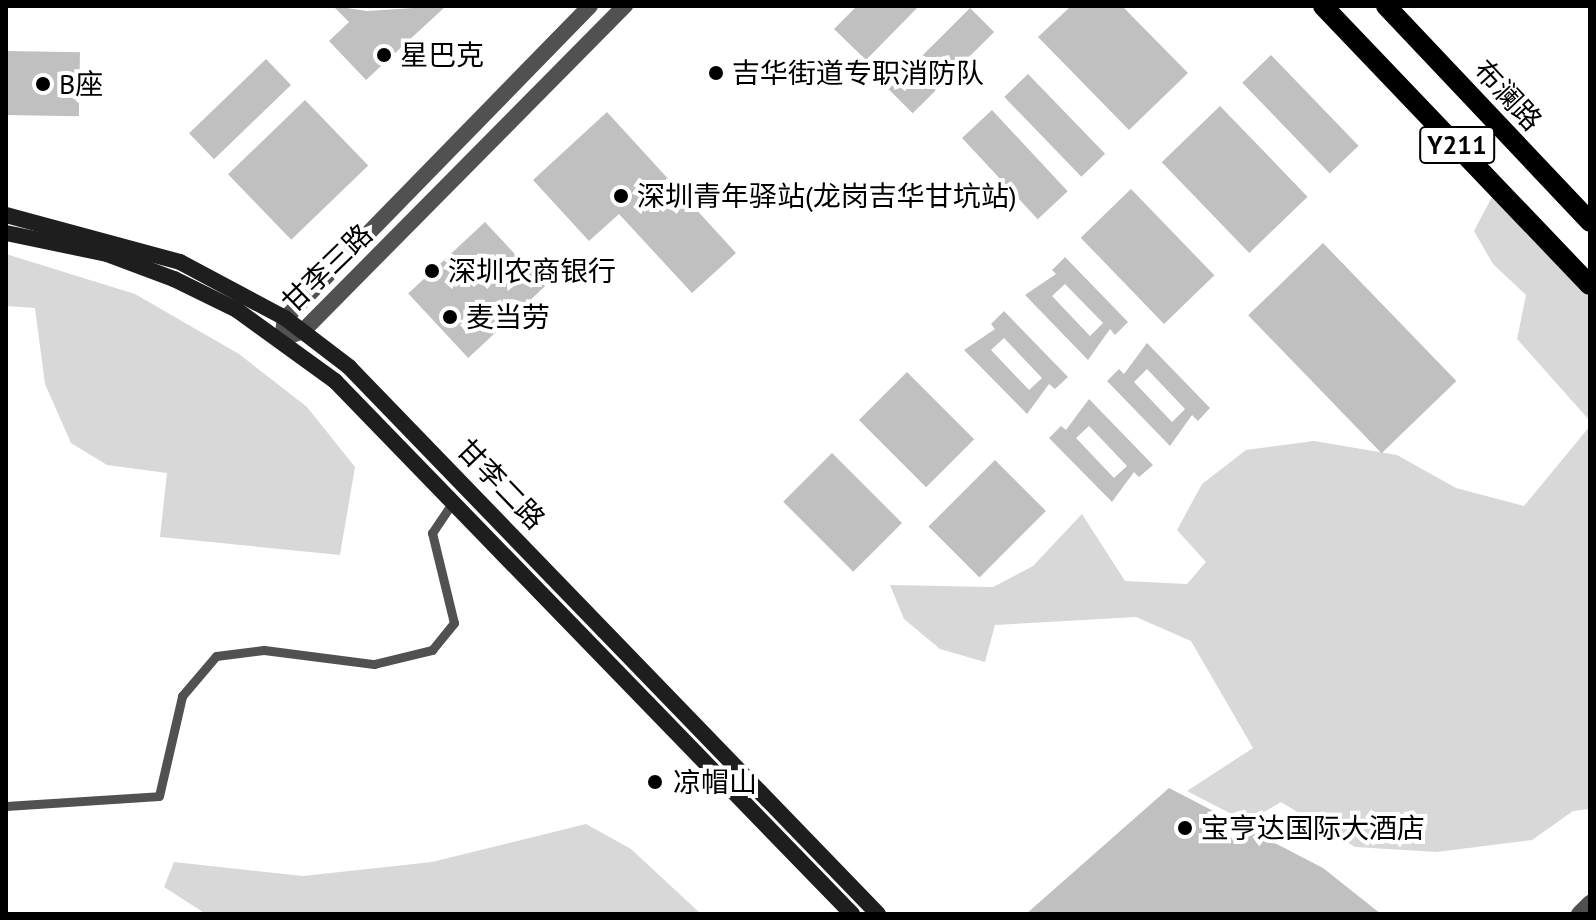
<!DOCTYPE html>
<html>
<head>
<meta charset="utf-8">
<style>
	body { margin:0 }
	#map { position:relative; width:1596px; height:920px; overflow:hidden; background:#fff; font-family:"PT Sans","Noto Sans SC",sans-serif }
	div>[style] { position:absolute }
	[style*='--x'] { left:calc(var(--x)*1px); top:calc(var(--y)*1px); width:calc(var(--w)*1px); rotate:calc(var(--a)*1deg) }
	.green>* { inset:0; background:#d8d8d8 }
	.building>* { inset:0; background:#c0c0c0; transform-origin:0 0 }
	.service>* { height:9px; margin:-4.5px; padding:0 4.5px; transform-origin:4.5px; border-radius:4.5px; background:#515151 }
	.tertiary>* { height:16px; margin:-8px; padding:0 8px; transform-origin:8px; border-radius:8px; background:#515151 }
	.secondary>* { height:16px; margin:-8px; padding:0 8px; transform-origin:8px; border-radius:8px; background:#1e1e1e }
	.primary>* { height:20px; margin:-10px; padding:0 10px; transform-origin:10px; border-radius:10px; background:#000 }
	.dots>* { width:22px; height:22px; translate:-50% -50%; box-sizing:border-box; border:4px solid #fff; border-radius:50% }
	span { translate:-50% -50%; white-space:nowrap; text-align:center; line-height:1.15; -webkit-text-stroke:8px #fff; paint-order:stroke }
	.shield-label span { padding:2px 6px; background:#fff; border:2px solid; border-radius:6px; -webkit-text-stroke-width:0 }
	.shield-label { font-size:26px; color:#000; font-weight:700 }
	.poi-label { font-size:28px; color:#000 }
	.left { translate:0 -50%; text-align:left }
	.street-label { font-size:28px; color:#000 }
	.frame { position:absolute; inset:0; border:8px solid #000; pointer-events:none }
</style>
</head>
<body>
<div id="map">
	<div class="green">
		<i style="clip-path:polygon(1493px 195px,1590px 297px,1590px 421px,1517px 339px,1526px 295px,1493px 264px,1474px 231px)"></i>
		<i style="clip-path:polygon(6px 254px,135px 294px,239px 354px,307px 407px,355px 467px,340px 555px,160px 537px,167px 473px,107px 465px,71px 443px,45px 384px,35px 308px,6px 306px)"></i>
		<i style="clip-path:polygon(1590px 426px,1590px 809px,1573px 811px,1532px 840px,1437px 852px,1355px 847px,1281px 802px,1247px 822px,1187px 791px,1253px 748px,1191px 641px,1136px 617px,995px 625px,985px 662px,940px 649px,904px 619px,890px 585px,993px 587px,1033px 566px,1082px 514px,1125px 581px,1187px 584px,1206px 562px,1177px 530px,1202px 484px,1246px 450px,1314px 441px,1397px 455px,1456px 488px,1524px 506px)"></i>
		<i style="clip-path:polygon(586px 824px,631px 849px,701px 914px,206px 914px,164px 887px,174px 862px,303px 876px,432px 862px)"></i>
	</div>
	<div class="building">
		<i style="clip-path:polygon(333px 6px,367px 11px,446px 6px,366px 80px,329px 41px,349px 22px)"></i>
		<i style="clip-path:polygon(857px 6px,919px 6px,866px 60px,834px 29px)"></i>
		<i style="clip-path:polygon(1071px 6px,1122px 6px,1188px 73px,1129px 130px,1038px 37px)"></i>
		<i style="left:970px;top:8px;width:34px;height:115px;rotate:45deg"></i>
		<i style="left:6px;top:51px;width:74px;height:64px;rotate:1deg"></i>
		<i style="left:1271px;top:55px;width:126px;height:40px;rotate:46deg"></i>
		<i style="left:266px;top:59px;width:36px;height:107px;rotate:46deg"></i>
		<i style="left:1028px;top:74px;width:111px;height:33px;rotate:46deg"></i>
		<i style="left:305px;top:100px;width:91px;height:107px;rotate:46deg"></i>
		<i style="left:1220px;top:106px;width:126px;height:81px;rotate:46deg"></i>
		<i style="left:992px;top:110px;width:111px;height:41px;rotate:47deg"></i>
		<i style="clip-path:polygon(607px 112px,736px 253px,692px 293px,619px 214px,589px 241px,533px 180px)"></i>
		<i style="left:1131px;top:189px;width:120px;height:70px;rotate:46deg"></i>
		<i style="left:485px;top:222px;width:88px;height:105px;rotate:47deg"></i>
		<i style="left:1323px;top:243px;width:192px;height:104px;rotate:46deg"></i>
		<i style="clip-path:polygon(evenodd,1065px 257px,1128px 322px,1115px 335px,1110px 329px,1088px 360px,1025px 295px,1056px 274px,1052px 270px,1065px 257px,1065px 284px,1103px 323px,1090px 336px,1052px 296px,1065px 284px)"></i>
		<i style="clip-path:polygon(evenodd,1004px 311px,1068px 377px,1055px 389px,1049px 384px,1027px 414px,964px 350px,995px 329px,991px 324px,1004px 311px,1004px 338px,1042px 378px,1029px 390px,991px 350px,1004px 338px)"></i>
		<i style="clip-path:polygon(evenodd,1147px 343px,1210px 408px,1198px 421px,1192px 415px,1170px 446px,1107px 381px,1119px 369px,1124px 374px,1147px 343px,1147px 369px,1185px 409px,1172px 422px,1134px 382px,1147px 369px)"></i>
		<i style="left:907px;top:372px;width:95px;height:68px;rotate:45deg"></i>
		<i style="clip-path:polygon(evenodd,1089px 399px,1153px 465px,1139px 477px,1134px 472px,1112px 502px,1049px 438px,1061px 426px,1066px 430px,1089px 399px,1089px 426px,1127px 466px,1114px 478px,1076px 438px,1089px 426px)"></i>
		<i style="left:832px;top:453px;width:99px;height:69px;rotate:45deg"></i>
		<i style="left:995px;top:460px;width:72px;height:94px;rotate:45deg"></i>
		<i style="clip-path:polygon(1169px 788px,1323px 868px,1381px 914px,1026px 914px)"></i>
	</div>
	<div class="service">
		<i style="--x:6;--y:806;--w:153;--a:-3.7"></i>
		<i style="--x:159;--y:796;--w:103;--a:-77"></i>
		<i style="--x:182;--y:696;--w:52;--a:-49.6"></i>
		<i style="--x:216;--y:656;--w:48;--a:-7.1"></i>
		<i style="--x:264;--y:650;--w:111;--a:7.3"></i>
		<i style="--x:374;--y:664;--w:60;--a:-13.6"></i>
		<i style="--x:432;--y:650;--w:35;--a:-51"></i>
		<i style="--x:454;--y:623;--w:93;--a:-103.7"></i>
		<i style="--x:432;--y:533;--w:40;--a:-56"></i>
	</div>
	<div class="tertiary">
		<i style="--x:590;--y:6;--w:436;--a:134.3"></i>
		<i style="--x:285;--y:318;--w:21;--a:98"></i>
		<i style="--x:282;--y:339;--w:22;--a:-21"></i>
		<i style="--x:303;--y:331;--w:458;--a:-45.3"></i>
		<i style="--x:1579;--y:914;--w:16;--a:-45"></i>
	</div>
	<div class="secondary">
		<i style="--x:6;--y:215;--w:180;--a:15.1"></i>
		<i style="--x:180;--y:262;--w:119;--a:28.1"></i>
		<i style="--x:285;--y:318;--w:81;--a:37.4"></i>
		<i style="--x:349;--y:367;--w:761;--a:45.96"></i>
		<i style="--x:6;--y:233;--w:103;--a:11.7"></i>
		<i style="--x:107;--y:254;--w:72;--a:20.5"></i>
		<i style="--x:174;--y:279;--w:70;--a:26.2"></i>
		<i style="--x:237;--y:310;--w:121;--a:35.9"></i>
		<i style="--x:335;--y:381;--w:743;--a:45.87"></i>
	</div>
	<div class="primary">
		<i style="--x:1323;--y:6;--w:386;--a:46.3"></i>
		<i style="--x:1386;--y:6;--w:297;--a:46.6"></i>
	</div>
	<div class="dots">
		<i style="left:384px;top:55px;background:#000"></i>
		<i style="left:716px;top:73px;background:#000"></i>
		<i style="left:43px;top:84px;background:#000"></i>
		<i style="left:621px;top:196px;background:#000"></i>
		<i style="left:432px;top:271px;background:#000"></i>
		<i style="left:450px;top:317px;background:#000"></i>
		<i style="left:655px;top:782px;background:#000"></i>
		<i style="left:1185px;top:828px;background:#000"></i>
	</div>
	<div class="shield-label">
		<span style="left:1457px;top:145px">Y211</span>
	</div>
	<div class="poi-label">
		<span class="left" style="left:400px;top:55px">星巴克</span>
		<span class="left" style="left:732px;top:73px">吉华街道专职消防队</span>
		<span class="left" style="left:59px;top:84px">B座</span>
		<span class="left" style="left:637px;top:196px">深圳青年驿站(龙岗吉华甘坑站)</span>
		<span class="left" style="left:448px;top:271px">深圳农商银行</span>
		<span class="left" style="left:466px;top:317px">麦当劳</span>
		<span class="left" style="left:673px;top:782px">凉帽山</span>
		<span class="left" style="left:1201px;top:828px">宝亨达国际大酒店</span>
	</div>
	<div class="street-label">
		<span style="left:1508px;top:95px;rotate:47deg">布澜路</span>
		<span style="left:327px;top:268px;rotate:-44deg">甘李三路</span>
		<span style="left:501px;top:484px;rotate:46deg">甘李二路</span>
	</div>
	<div class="frame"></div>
</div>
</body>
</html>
